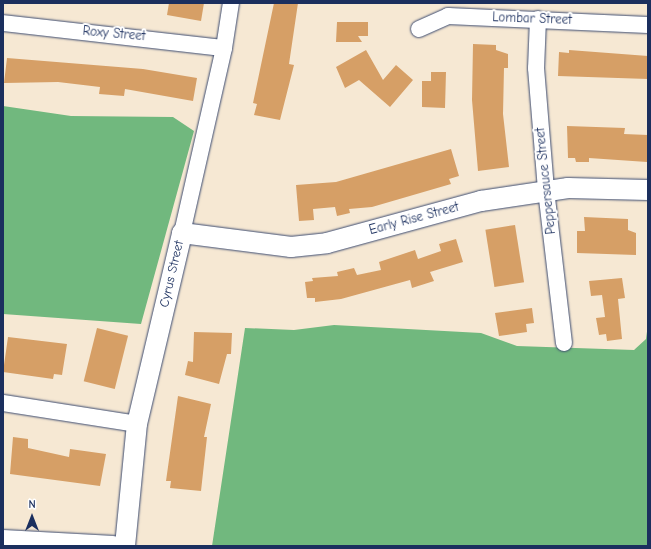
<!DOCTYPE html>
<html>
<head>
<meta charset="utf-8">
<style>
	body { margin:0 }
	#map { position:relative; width:651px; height:549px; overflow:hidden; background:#f6e8d3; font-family:"Comic Neue",sans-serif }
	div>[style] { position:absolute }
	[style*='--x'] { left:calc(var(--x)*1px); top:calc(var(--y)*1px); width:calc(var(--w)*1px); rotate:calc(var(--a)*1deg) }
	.forest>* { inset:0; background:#71b87e }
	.building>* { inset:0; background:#d69f66; transform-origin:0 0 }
	.roads { filter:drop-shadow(0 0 1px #3c4b70) drop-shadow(0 0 1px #3c4b70) }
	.minor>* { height:16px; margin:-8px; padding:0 8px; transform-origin:8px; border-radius:8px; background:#fff }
	.tertiary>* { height:20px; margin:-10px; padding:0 10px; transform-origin:10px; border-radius:10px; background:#fff }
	span { translate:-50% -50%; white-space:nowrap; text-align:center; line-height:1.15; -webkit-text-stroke:4px #fff; paint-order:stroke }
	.street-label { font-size:13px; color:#1b2f5e }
	.frame { position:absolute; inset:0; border:4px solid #1b2f5e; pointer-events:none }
	.north { position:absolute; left:12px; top:497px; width:40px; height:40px; -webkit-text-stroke:3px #fff; paint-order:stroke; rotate:0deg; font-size:11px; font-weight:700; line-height:16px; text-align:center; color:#1b2f5e }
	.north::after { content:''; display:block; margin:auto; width:14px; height:18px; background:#1b2f5e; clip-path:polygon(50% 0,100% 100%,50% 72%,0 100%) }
</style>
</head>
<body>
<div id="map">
	<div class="forest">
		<i style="clip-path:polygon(3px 106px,71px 116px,173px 117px,194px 131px,141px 324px,3px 314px)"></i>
		<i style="clip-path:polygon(648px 324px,648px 546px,212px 546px,245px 328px,294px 330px,334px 325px,481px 333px,517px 346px,634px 350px,646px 339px)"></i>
	</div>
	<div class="building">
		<i style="clip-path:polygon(169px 3px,204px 3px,201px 21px,167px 15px)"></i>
		<i style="clip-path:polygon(274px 3px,298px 3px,289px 64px,294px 65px,280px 120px,254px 115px,257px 104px,253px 103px)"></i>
		<i style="clip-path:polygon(337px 22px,368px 22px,368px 36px,358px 36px,362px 42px,336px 42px)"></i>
		<i style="clip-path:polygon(473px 44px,496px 45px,496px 50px,508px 54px,508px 68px,504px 68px,503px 114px,509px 167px,478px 171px,472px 100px)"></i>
		<i style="clip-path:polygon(366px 50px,383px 80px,396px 65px,413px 80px,390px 107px,359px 80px,345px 88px,336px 67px)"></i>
		<i style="clip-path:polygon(569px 50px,648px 56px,648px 79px,558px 76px,559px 52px,569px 53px)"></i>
		<i style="clip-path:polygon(7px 58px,143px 69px,197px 78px,193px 101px,125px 89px,124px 96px,99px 94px,100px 87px,58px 82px,4px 83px)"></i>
		<i style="clip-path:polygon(431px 72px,446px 72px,445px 108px,422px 107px,422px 81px,431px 81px)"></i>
		<i style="clip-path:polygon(567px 126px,625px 128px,624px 134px,648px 135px,647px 162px,589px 158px,589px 162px,576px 162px,575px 158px,568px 158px)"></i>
		<i style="clip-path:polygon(451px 149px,459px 176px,449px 179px,451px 184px,372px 207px,349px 209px,350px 213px,337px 216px,335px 207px,313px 209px,314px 220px,299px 221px,296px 185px,336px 182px)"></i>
		<i style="clip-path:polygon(584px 217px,628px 219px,628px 230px,636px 233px,636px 255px,577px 253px,577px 231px,585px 231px)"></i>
		<i style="left:515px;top:225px;width:58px;height:30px;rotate:81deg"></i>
		<i style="clip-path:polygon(456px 239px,463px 262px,430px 272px,434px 281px,412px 288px,410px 280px,341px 299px,315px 302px,315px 298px,307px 298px,305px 282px,313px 281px,312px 278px,338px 276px,337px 272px,354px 268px,357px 275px,381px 270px,379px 262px,415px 250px,418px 259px,441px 251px,439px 244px)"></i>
		<i style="clip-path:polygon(622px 278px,625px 298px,618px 299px,622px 339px,607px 341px,606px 334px,599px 335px,596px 318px,605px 317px,602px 295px,591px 296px,589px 281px)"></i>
		<i style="clip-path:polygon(532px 308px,534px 323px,526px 324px,527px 332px,499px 336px,495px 313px)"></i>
		<i style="left:97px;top:328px;width:32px;height:55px;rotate:14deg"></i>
		<i style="clip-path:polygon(194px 332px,232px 333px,231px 354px,227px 354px,219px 384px,185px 375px,188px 361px,193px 362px)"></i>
		<i style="clip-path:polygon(8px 337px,67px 344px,62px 375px,54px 374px,53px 379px,3px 372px)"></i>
		<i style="clip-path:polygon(178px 396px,211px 404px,204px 437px,207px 437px,201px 491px,170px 488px,171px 481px,166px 481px)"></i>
		<i style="clip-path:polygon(13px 437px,28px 439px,28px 448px,69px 457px,70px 449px,106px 454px,100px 486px,10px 474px)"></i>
	</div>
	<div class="roads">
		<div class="minor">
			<i style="--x:538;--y:19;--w:49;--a:92.3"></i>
			<i style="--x:536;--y:68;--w:122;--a:85.3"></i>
			<i style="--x:546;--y:190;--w:154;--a:83.3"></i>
			<i style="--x:3;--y:23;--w:222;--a:6.5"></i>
			<i style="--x:419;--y:29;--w:32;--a:-24"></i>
			<i style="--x:448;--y:16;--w:200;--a:2.6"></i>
			<i style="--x:182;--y:233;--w:190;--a:-77.2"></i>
			<i style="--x:224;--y:48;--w:46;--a:-81.2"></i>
			<i style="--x:3;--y:403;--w:136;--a:8.9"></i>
		</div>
		<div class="tertiary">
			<i style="--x:3;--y:540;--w:110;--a:3.1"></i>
			<i style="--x:125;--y:546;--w:123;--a:-84.4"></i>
			<i style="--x:137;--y:424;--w:196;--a:-76.7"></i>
			<i style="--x:182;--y:233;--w:110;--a:7.3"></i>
			<i style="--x:291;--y:247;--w:36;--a:-6"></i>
			<i style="--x:327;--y:243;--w:160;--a:-15.3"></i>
			<i style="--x:481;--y:201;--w:88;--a:-8.5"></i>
			<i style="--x:568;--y:188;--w:80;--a:1.4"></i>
		</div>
	</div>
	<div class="street-label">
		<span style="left:532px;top:19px;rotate:2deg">Lombar Street</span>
		<span style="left:114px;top:34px;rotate:5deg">Roxy Street</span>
		<span style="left:546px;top:181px;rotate:-96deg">Peppersauce Street</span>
		<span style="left:414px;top:219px;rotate:-15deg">Early Rise Street</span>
		<span style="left:172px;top:274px;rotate:-77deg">Cyrus Street</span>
	</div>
	<div class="frame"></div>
	<div class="north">N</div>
</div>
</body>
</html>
